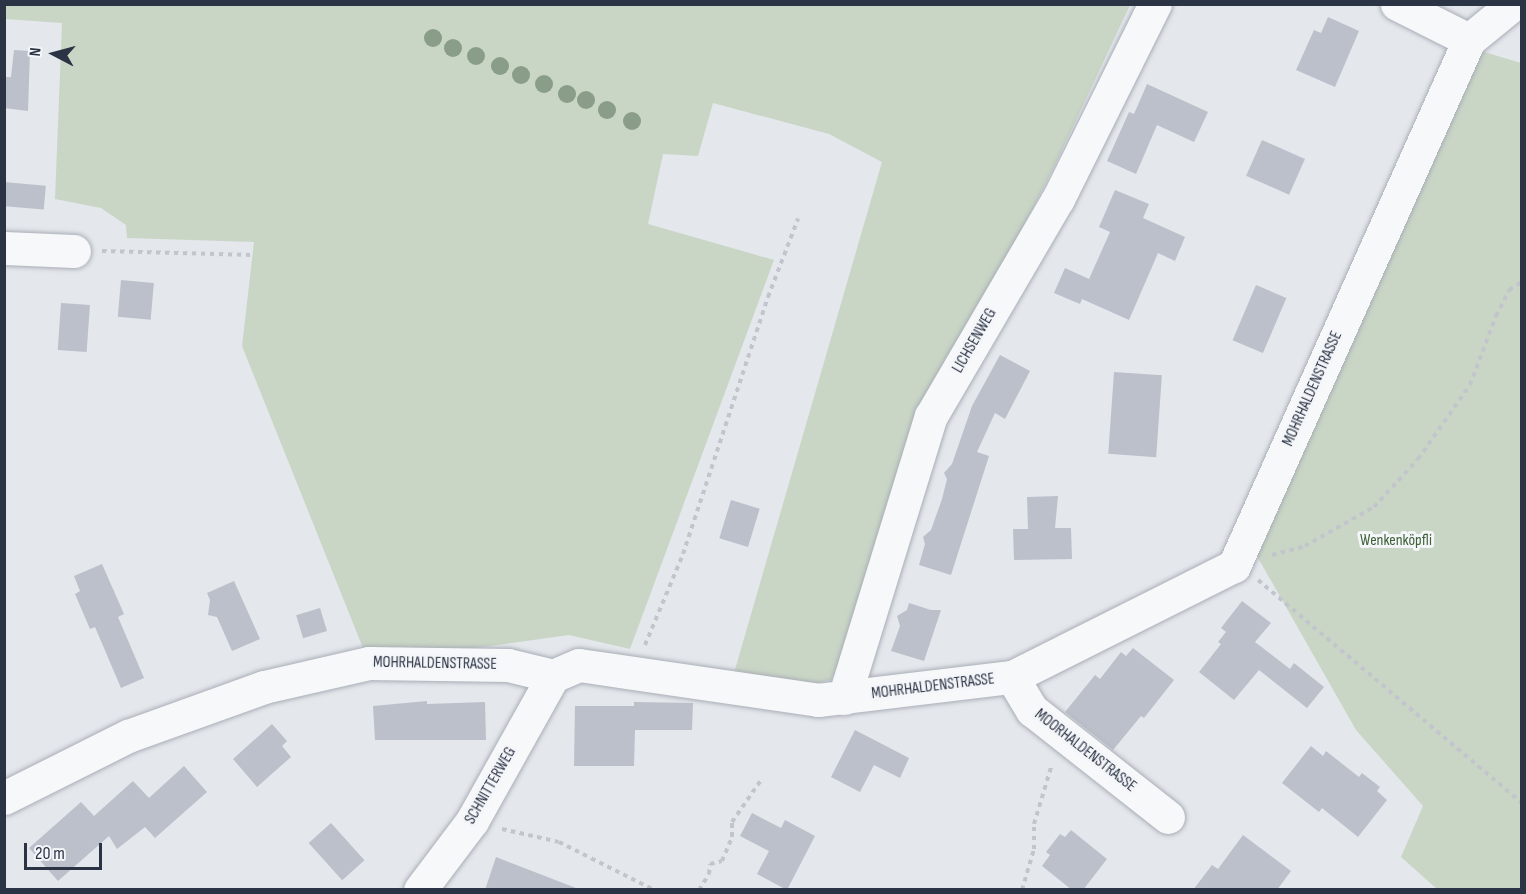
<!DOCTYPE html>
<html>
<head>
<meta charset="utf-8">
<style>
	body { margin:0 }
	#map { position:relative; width:1526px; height:894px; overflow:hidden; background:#e4e7ec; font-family:"Sofia Sans Condensed",sans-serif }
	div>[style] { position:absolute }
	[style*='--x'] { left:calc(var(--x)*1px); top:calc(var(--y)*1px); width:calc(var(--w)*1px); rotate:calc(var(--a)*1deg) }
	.green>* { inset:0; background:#c9d6c5 }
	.building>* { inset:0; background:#bbc0ca; transform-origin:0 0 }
	.path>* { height:4px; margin-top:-2px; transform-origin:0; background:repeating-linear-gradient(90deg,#c2c5cb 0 4.5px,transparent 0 9px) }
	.roads { filter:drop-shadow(0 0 2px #a9aeb7) drop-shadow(0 0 2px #a9aeb7) }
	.minor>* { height:33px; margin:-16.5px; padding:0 16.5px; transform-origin:16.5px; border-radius:16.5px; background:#f7f8fa }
	.trees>* { width:18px; height:18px; margin:-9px; border-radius:50%; background:#899d89 }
	span { translate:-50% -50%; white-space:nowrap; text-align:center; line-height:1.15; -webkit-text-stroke:6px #f4f6f9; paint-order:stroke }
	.street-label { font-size:16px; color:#2b3445 }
	.park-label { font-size:16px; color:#3f6138 }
	.frame { position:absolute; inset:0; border:6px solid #2b3445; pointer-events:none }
	.north { position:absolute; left:24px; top:24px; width:60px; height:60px; -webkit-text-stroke:4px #f4f6f9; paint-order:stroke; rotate:276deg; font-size:16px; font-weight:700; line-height:24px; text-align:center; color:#2b3445 }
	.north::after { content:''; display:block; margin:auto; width:21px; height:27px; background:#2b3445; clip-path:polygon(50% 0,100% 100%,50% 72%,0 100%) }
	.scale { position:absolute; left:24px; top:843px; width:78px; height:27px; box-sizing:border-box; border:3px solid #2b3445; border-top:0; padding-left:8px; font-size:18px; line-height:21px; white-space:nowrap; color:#2b3445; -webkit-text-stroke:4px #f4f6f9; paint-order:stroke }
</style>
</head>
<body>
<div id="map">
	<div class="green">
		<i style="clip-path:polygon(4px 5px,1130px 5px,1056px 163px,907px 453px,837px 667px,831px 680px,812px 684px,734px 673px,882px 162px,829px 134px,713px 103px,698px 156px,663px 154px,648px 224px,774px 260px,630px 649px,569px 635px,369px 663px,242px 346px,254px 242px,127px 238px,126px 225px,101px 208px,55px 199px,62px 23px,5px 19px)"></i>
		<i style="clip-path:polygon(1481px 51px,1521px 63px,1521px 889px,1437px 889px,1401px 857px,1423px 806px,1356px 730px,1253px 549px)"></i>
	</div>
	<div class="building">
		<i style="clip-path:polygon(1328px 17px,1359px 31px,1335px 87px,1296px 70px,1314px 30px,1321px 33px)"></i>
		<i style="clip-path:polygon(14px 50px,30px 51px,28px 111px,4px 108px,4px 77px,11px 77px)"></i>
		<i style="clip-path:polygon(1147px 84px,1208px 112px,1194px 142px,1157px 125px,1136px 174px,1107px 161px,1129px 112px,1134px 114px)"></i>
		<i style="left:1262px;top:140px;width:47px;height:39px;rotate:24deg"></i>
		<i style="left:4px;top:182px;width:42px;height:24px;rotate:5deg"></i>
		<i style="clip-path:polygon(1115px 190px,1149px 204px,1143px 218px,1185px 237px,1175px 261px,1158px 253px,1129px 320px,1082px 299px,1080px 304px,1054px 293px,1065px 268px,1089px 279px,1110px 232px,1099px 227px)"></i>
		<i style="left:121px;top:280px;width:33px;height:37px;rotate:5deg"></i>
		<i style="left:1256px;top:285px;width:33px;height:60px;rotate:23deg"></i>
		<i style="left:61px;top:303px;width:29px;height:47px;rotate:4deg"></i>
		<i style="clip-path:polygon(1000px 355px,1030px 371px,1005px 419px,995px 413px,977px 452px,989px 456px,951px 575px,919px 565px,925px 544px,923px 537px,931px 530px,942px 499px,947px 479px,944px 473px,952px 464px,972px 406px)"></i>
		<i style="left:1114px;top:372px;width:48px;height:82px;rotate:4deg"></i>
		<i style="clip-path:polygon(1058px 496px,1055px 528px,1071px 528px,1072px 559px,1014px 560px,1013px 529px,1028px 529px,1027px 497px)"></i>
		<i style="left:731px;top:500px;width:30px;height:40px;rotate:17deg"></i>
		<i style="clip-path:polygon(102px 564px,124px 614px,118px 617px,144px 678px,121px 688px,95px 627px,90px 629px,75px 594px,80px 591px,74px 576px)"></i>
		<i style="clip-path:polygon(234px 581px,260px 639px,232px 651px,217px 617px,208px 615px,210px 600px,207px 593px)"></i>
		<i style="clip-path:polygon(1242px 601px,1271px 623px,1255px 642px,1290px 669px,1294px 663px,1324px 687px,1307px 708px,1259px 670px,1234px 700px,1199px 672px,1221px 644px,1218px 642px,1226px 632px,1221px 628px)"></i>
		<i style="clip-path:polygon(909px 603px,931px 610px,941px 610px,924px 661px,891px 651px,900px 626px,897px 616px,907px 610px)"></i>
		<i style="left:320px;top:608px;width:24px;height:25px;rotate:73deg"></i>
		<i style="clip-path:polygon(1133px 648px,1174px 680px,1144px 718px,1141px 716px,1113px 750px,1065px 712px,1095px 675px,1100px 679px,1121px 652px,1126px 656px)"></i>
		<i style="clip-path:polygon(427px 701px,427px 704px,485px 702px,486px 740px,375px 740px,373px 706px)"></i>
		<i style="clip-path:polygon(634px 702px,693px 703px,692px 730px,635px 730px,634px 766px,574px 766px,575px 706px,634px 706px)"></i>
		<i style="clip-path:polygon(272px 724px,287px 741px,282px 746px,291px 757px,257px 787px,233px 759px)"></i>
		<i style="clip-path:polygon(855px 730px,909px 758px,900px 778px,874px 765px,860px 792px,831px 777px)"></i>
		<i style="clip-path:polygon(1311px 746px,1323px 756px,1326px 751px,1359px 777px,1362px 773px,1380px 787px,1377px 791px,1387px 800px,1358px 837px,1322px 808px,1319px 812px,1282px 783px)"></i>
		<i style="clip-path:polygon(184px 766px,207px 792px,155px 838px,145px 827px,117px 849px,109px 836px,58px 881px,29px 848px,81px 802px,94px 816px,133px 781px,149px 798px)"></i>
		<i style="clip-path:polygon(752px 813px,781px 828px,785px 820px,815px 836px,787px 890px,757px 874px,769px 851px,740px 836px)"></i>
		<i style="left:331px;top:823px;width:50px;height:30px;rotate:48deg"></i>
		<i style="clip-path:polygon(1071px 830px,1107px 859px,1083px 890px,1072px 890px,1042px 866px,1050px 855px,1046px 852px,1060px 834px,1065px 837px)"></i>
		<i style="clip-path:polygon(1243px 835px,1291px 871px,1277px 890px,1193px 890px,1212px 865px,1218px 869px)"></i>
		<i style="clip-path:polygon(496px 857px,576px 888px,576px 890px,485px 890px)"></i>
	</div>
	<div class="path">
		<i style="--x:102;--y:251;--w:151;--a:1.5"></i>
		<i style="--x:1272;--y:555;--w:34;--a:-15"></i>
		<i style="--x:1305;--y:546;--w:79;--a:-29.5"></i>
		<i style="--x:1374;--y:507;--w:65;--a:-47.5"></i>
		<i style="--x:1418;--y:459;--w:90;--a:-54.9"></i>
		<i style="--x:1470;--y:385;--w:74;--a:-69.4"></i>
		<i style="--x:1496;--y:316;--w:29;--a:-63"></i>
		<i style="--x:1509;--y:290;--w:15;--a:-32"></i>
		<i style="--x:1258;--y:580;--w:346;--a:40.2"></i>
		<i style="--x:645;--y:645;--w:99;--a:-67.3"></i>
		<i style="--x:683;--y:554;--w:271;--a:-71.7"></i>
		<i style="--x:768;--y:297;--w:84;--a:-69"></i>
		<i style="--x:502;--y:829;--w:58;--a:12.8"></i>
		<i style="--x:559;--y:842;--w:106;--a:26.8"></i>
		<i style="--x:699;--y:890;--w:19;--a:-58"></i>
		<i style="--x:709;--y:874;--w:10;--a:-84"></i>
		<i style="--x:710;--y:864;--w:12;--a:-14"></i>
		<i style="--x:722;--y:861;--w:26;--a:-67"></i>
		<i style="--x:732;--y:837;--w:15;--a:-90"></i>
		<i style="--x:732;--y:822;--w:51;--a:-55.4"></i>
		<i style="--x:1022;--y:890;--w:43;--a:-73.7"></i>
		<i style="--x:1034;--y:849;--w:25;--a:-90"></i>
		<i style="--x:1034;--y:824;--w:63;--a:-73.3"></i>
	</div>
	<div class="roads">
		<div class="minor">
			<i style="--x:1397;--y:4;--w:80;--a:26.6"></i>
			<i style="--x:4;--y:248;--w:70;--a:2.5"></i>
			<i style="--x:1012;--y:677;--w:39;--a:59"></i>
			<i style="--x:1032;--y:710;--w:173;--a:38.2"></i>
			<i style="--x:844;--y:698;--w:295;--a:-72.9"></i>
			<i style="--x:931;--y:416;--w:251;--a:-59.7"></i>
			<i style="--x:1058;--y:199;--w:218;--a:-63.6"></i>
			<i style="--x:4;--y:798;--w:139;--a:-26.6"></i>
			<i style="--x:128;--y:736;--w:145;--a:-19.8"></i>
			<i style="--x:264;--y:687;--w:108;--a:-12.9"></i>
			<i style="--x:369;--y:663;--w:139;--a:0.8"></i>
			<i style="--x:508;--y:665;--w:46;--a:13.7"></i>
			<i style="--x:553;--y:676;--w:28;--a:-23"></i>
			<i style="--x:579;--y:665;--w:242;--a:8.3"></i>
			<i style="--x:818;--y:700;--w:195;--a:-6.8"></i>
			<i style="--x:1012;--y:677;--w:248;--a:-26.6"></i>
			<i style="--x:1234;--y:566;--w:576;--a:-65.93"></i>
			<i style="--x:1469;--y:40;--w:57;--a:-39.3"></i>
			<i style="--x:420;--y:890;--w:86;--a:-53"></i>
			<i style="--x:472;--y:821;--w:166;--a:-60.8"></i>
		</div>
	</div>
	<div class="trees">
		<i style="left:433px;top:38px"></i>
		<i style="left:453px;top:48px"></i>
		<i style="left:476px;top:56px"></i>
		<i style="left:500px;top:66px"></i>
		<i style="left:521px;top:75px"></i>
		<i style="left:544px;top:84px"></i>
		<i style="left:567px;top:94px"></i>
		<i style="left:586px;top:100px"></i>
		<i style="left:607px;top:110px"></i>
		<i style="left:632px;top:121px"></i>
	</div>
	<div class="street-label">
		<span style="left:975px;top:341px;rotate:-60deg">LICHSENWEG</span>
		<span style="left:1313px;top:389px;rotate:-66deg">MOHRHALDENSTRASSE</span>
		<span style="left:435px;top:664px;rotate:1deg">MOHRHALDENSTRASSE</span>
		<span style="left:933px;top:687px;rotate:-7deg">MOHRHALDENSTRASSE</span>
		<span style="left:1085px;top:751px;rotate:38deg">MOORHALDENSTRASSE</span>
		<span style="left:491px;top:786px;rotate:-60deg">SCHNITTERWEG</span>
	</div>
	<div class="park-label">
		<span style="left:1396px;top:541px">Wenkenköpfli</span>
	</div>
	<div class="frame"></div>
	<div class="north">N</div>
	<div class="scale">20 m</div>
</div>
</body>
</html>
